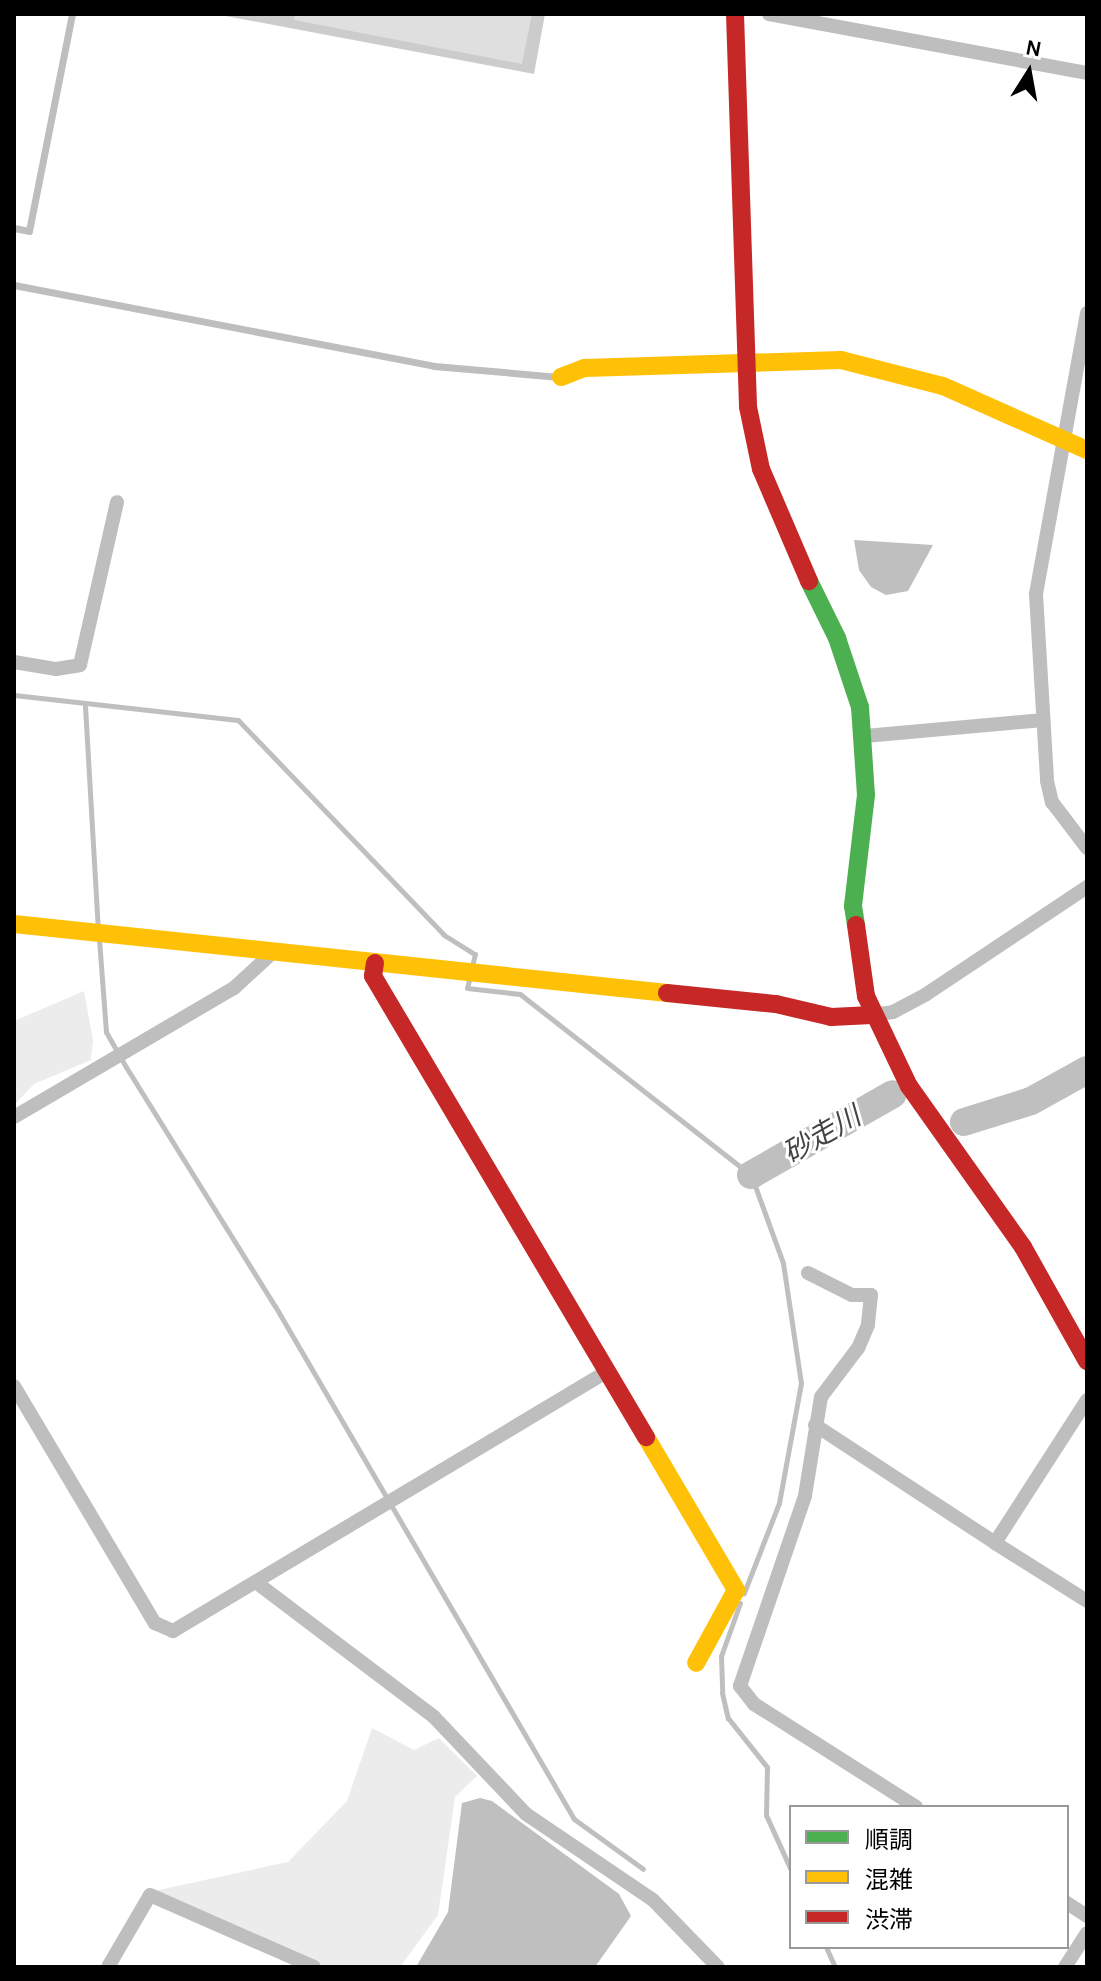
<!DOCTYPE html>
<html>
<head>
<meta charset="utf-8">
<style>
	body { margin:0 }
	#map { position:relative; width:1101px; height:1981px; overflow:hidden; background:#fff; font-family:Karla,"Noto Sans JP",sans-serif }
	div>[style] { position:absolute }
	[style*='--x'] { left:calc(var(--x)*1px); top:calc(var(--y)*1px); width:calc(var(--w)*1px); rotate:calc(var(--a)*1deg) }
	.green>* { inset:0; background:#ececec }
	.water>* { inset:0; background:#bfbfbf }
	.shadow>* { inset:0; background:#0003 }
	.stream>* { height:5px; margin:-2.5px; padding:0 2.5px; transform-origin:2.5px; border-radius:2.5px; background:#bfbfbf }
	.river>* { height:28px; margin:-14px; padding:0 14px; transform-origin:14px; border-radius:14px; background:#bfbfbf }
	.building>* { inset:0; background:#dfdfdf }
	.lane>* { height:7px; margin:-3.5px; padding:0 3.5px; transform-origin:3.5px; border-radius:3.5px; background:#bebebe }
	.street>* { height:14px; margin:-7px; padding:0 7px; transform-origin:7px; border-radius:7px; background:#bebebe }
	.fast>* { height:18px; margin:-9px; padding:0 9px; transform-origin:9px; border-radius:9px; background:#4caf50 }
	.slow>* { height:18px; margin:-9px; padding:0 9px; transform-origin:9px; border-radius:9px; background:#ffc107 }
	.jam>* { height:18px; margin:-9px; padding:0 9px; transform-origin:9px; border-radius:9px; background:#c62828 }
	span { translate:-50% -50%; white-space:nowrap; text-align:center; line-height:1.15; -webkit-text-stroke:6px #fff; paint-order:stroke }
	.water-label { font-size:28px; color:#444; font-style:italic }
	.frame { position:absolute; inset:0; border:16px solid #000; pointer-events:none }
	.legend { position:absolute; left:789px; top:1805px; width:280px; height:144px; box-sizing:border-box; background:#fff; border:2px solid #999; margin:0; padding:10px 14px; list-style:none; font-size:24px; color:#000 }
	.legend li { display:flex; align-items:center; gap:16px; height:40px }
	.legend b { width:40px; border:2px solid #999 }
	.north { position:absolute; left:989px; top:32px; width:80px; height:80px; -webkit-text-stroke:6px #fff; paint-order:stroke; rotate:11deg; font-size:22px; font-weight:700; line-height:32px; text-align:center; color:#000 }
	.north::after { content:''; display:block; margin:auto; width:28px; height:36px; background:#000; clip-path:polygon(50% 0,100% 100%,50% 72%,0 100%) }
</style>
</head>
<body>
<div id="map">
	<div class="green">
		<i style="clip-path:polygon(84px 991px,93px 1040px,91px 1060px,34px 1084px,14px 1105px,14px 1021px)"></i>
		<i style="clip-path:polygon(372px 1728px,414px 1750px,439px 1738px,477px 1776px,455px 1797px,438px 1915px,400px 1967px,328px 1967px,149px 1892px,288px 1862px,347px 1801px)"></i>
	</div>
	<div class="water">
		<i style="clip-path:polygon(854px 540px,933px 545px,908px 591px,886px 595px,871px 587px,859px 570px)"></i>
		<i style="clip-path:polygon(480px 1798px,492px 1801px,619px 1894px,631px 1916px,595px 1967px,416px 1967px,448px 1912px,462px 1803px)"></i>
	</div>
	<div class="shadow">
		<i style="clip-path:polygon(215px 14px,545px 14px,534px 74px)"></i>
	</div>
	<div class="stream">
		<i style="--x:14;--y:695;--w:225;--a:6.4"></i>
		<i style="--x:238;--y:720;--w:298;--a:46.2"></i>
		<i style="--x:444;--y:935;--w:36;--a:32"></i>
		<i style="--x:475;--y:954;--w:16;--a:104"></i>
		<i style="--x:85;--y:706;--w:223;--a:86.7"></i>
		<i style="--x:99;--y:939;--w:93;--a:85.7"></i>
		<i style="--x:106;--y:1032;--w:40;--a:60.3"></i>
		<i style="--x:126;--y:1067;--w:282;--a:58.1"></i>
		<i style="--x:275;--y:1306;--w:594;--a:59.76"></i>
		<i style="--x:574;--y:1819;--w:85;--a:35.9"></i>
		<i style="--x:469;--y:980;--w:8;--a:104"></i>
		<i style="--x:467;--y:988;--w:53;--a:6.5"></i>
		<i style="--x:520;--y:994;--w:293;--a:38.1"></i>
		<i style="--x:751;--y:1175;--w:94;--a:70"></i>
		<i style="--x:783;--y:1263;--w:121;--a:81.5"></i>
		<i style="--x:801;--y:1383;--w:122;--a:100.4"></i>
		<i style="--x:779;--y:1503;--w:97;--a:111.3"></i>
		<i style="--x:740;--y:1603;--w:56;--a:109.7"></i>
		<i style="--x:721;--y:1656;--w:37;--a:88"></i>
		<i style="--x:722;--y:1693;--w:26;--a:77"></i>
		<i style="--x:728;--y:1718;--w:63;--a:51.5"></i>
		<i style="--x:767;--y:1767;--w:48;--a:91.2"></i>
		<i style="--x:766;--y:1815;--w:60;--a:65.6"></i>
		<i style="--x:826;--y:1947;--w:22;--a:66"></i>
	</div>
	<div class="river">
		<i style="--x:964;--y:1122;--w:70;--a:-17.4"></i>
		<i style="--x:1031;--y:1101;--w:64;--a:-29"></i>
		<i style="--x:751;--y:1175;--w:163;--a:-29.7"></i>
	</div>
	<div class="building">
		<i style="clip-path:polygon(295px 14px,532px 14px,522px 64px,294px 20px)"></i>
	</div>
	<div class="lane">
		<i style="--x:14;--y:228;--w:15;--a:11"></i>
		<i style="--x:29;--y:231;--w:221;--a:-78.8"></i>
		<i style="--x:14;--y:285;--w:428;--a:10.9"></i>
		<i style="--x:434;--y:366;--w:125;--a:5"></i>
	</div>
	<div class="street">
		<i style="--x:769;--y:14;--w:323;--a:10.5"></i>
		<i style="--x:1087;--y:313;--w:286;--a:100.3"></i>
		<i style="--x:1036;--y:594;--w:187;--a:86.6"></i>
		<i style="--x:1047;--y:781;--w:22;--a:77"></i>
		<i style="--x:1052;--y:802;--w:58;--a:52.7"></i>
		<i style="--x:14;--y:662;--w:43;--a:9.5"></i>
		<i style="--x:56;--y:669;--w:24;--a:-9"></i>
		<i style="--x:80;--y:665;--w:167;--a:-77.2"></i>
		<i style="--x:865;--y:736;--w:179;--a:-5.1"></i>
		<i style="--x:872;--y:1015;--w:21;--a:-8"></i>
		<i style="--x:893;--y:1012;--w:36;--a:-28"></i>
		<i style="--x:925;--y:995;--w:195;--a:-33.7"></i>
		<i style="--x:14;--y:1117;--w:255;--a:-30.4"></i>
		<i style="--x:234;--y:988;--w:49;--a:-42.5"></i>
		<i style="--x:808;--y:1273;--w:49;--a:26.6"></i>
		<i style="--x:852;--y:1295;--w:19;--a:0"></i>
		<i style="--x:871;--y:1295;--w:30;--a:96"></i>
		<i style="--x:868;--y:1325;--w:25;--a:113"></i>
		<i style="--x:858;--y:1348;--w:61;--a:127.1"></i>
		<i style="--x:821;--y:1397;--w:100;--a:99.2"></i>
		<i style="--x:805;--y:1496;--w:201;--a:108.9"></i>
		<i style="--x:740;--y:1686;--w:23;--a:52"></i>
		<i style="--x:754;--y:1704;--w:192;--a:32.4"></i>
		<i style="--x:14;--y:1386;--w:276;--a:59.3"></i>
		<i style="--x:155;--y:1623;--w:20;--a:24"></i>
		<i style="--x:173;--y:1631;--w:507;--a:-30.87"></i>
		<i style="--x:1087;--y:1400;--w:170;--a:122.8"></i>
		<i style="--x:995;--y:1543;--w:109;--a:32.2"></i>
		<i style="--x:815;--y:1425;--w:215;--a:33.2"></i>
		<i style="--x:257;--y:1583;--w:222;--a:37.1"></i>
		<i style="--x:434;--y:1717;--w:134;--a:46.5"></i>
		<i style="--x:526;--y:1814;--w:153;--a:34.1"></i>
		<i style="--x:653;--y:1900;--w:93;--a:45.9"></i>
		<i style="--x:1067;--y:1903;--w:24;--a:33"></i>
		<i style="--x:108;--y:1967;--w:83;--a:-59.7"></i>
		<i style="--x:150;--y:1895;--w:179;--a:23.7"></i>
		<i style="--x:1065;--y:1967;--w:40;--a:-57.1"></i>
	</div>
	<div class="fast">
		<i style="--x:809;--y:581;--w:64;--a:63.8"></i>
		<i style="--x:837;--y:638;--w:73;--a:71.6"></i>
		<i style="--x:860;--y:707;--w:88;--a:86.1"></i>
		<i style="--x:866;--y:795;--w:112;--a:96.7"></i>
		<i style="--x:853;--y:906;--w:19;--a:81"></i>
	</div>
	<div class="slow">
		<i style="--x:561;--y:377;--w:26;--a:-21"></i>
		<i style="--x:585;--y:368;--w:256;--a:-1.8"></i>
		<i style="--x:841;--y:360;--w:105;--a:14.3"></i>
		<i style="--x:943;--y:386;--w:158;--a:24"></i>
		<i style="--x:14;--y:924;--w:657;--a:6.03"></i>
		<i style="--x:646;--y:1437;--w:178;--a:59.5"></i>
		<i style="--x:736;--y:1590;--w:83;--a:118.7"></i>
	</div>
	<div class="jam">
		<i style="--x:735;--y:14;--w:393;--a:88.1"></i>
		<i style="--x:748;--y:407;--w:63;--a:78.2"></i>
		<i style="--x:761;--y:469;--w:122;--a:66.8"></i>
		<i style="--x:856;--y:925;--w:72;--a:82"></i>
		<i style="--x:866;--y:996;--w:100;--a:64.5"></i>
		<i style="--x:909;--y:1086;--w:197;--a:54.7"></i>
		<i style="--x:1023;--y:1247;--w:131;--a:60.7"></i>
		<i style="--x:375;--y:963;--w:13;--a:99"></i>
		<i style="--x:373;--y:976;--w:536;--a:59.37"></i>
		<i style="--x:667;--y:993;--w:110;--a:5.8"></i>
		<i style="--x:776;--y:1004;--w:57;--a:13.3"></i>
		<i style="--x:831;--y:1017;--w:41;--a:-2.8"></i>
	</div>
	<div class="water-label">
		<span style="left:822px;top:1135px;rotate:-30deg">砂走川</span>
	</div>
	<div class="frame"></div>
	<ul class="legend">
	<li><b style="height:10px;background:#4caf50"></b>順調</li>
	<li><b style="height:10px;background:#ffc107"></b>混雑</li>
	<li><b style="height:10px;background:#c62828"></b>渋滞</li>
	</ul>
	<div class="north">N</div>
</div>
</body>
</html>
